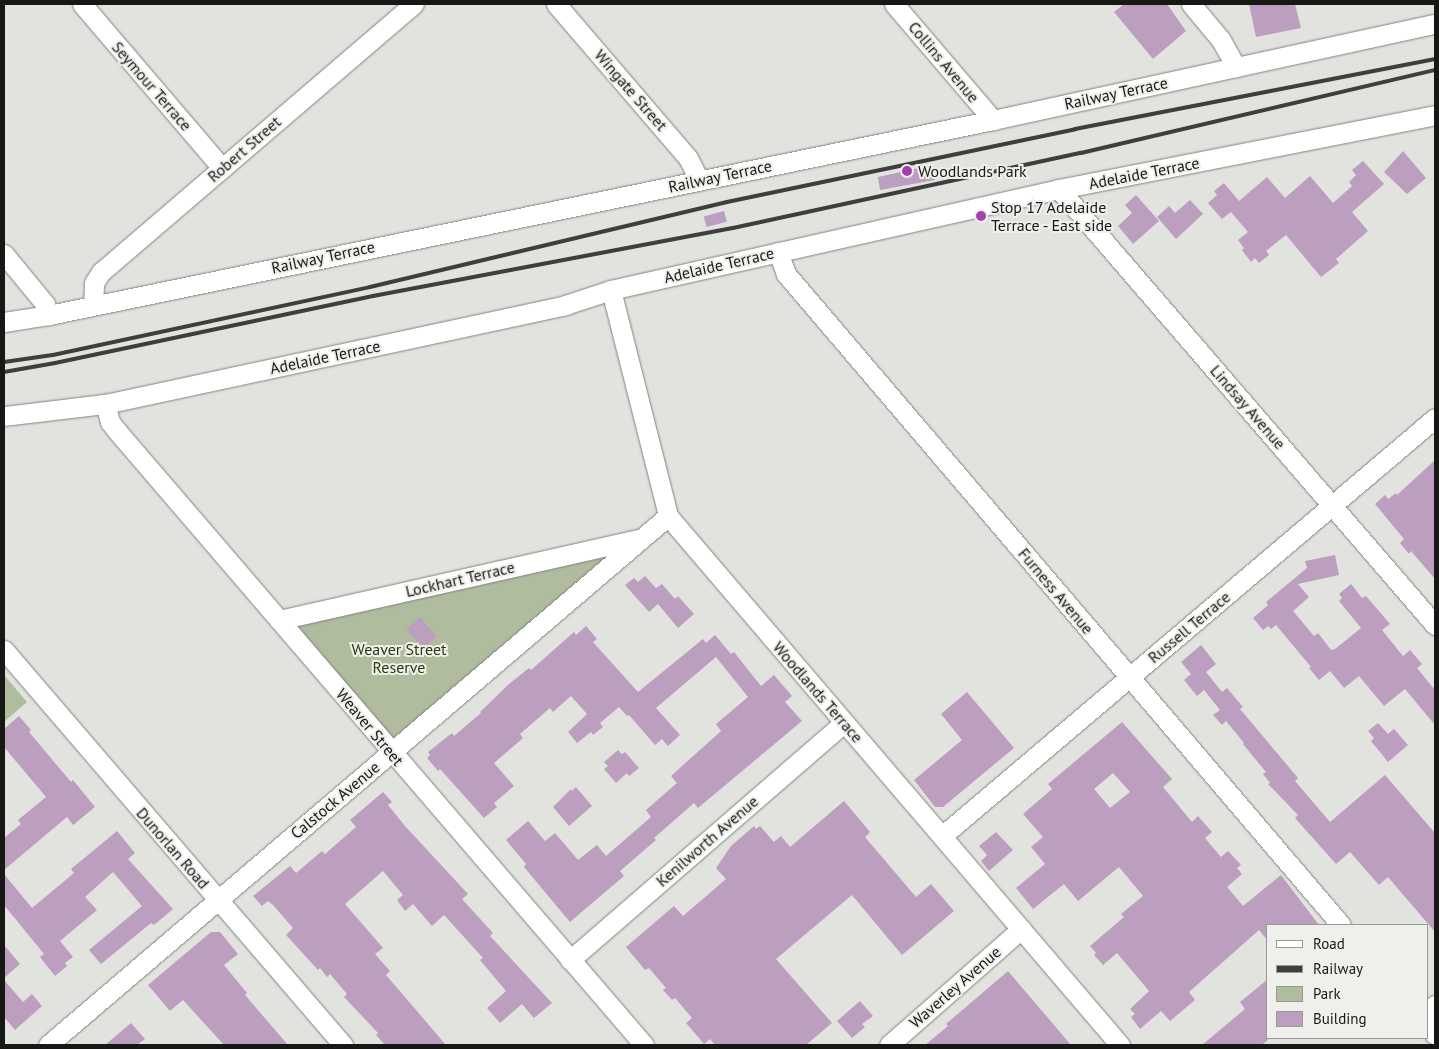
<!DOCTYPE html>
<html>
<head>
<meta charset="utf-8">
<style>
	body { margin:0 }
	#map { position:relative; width:1439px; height:1049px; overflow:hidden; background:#e2e3df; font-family:"PT Sans",sans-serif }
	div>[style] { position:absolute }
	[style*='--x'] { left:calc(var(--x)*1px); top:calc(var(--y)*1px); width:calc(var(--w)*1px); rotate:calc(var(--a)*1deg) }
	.green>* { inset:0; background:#b0bc9e }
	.building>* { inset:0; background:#bc9fbe; transform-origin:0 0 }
	.roads { filter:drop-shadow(0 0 1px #82837f) drop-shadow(0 0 1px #82837f) }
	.minor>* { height:19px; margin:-9.5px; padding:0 9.5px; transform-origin:9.5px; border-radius:9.5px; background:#fff }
	.rail>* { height:4px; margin:-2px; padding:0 2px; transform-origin:2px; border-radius:2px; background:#3e3f3c }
	.dots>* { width:14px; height:14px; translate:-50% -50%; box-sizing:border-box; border:2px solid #eff0ec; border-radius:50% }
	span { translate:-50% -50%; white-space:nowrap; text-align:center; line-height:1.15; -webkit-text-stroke:4px #eff0ec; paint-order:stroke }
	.street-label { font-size:16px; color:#171816 }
	.poi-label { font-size:16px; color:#171816 }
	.left { translate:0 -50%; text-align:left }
	.park-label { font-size:16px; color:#2b390d }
	.frame { position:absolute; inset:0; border:5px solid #171816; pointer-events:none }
	.legend { position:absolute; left:1266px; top:924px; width:162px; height:115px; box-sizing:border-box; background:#eff0ec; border:1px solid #999a96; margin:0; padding:6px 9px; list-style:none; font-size:15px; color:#171816 }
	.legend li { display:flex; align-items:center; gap:10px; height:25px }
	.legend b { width:25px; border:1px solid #999a96 }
</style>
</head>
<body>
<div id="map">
	<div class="green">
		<i style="clip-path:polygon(609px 555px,393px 739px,294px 622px)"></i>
		<i style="clip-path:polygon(4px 675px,27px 702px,4px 722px)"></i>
	</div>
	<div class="building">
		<i style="clip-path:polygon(1124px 4px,1167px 4px,1186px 31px,1153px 59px,1114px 12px)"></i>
		<i style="clip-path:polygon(1249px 4px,1295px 4px,1301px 28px,1256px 37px)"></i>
		<i style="clip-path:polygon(1403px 151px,1426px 178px,1407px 194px,1384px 172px)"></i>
		<i style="clip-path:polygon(1363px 161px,1384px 184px,1352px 212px,1368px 231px,1336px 259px,1339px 263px,1321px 277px,1286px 235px,1266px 251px,1269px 255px,1259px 263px,1255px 258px,1251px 262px,1242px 250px,1244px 248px,1238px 240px,1248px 232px,1231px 212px,1222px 219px,1208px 203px,1217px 195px,1214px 191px,1224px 183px,1239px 201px,1267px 177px,1285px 198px,1310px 176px,1333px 203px,1352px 186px,1349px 182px,1356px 175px,1352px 170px)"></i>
		<i style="clip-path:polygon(932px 165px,935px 180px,880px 190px,878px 177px)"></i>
		<i style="clip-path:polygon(1136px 195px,1159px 221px,1133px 244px,1118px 226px,1132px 213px,1125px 205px)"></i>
		<i style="clip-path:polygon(1190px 200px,1203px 214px,1176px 239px,1157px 217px,1169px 206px,1175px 213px)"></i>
		<i style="left:724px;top:211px;width:11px;height:21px;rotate:75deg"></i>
		<i style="clip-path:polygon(1435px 460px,1435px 579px,1411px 551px,1409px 554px,1400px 543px,1404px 539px,1375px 504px,1385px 495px,1388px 499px,1396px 493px,1397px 495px)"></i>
		<i style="clip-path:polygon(1335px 555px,1339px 575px,1298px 584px,1309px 597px,1293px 611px,1314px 636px,1318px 633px,1331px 650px,1335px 649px,1361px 628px,1339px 601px,1342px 598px,1339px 594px,1351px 584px,1362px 598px,1366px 596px,1390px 624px,1382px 630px,1403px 656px,1410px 650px,1422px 664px,1417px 668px,1435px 690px,1435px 725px,1405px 689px,1384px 706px,1359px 676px,1344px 688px,1330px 671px,1319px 680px,1309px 668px,1311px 667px,1276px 625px,1271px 629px,1268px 626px,1263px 630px,1253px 618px,1268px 605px,1266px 602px,1307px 568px,1305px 561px)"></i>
		<i style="clip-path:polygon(645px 576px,656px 588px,662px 584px,675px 599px,678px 596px,694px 614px,678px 628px,658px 604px,649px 612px,625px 585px,634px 578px,638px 582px)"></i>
		<i style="left:420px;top:617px;width:26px;height:18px;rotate:50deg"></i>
		<i style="clip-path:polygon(586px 626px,597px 639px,593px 642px,638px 692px,703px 639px,706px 643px,715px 635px,731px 654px,734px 652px,761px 686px,774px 675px,792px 696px,785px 702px,802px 721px,698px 808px,694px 803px,654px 838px,656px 840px,620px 871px,624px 876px,570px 922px,524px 867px,526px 864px,506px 840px,528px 821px,545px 841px,555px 833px,578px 860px,597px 845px,606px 856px,651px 817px,646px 810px,677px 783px,671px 776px,721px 731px,716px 724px,748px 697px,716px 657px,656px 708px,680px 735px,668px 746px,662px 739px,655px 745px,629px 715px,627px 716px,619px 707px,600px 723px,603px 727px,593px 735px,591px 732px,577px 743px,568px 732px,587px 714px,571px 696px,553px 712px,550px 708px,520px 734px,523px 738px,494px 763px,514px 786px,494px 803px,497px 807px,484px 818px,440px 769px,438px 771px,427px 758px,430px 755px,428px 752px,452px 733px,454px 736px,481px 713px,480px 712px,509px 684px,529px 668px,531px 670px,574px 632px,576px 635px)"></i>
		<i style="clip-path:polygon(1201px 645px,1216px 664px,1206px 672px,1222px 692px,1227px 688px,1243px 707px,1240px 709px,1298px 778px,1295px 781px,1330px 822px,1385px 775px,1435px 833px,1435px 932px,1388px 877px,1379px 885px,1350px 852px,1336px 864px,1295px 818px,1298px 815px,1268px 784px,1270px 783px,1263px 774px,1266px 772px,1243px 744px,1244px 743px,1226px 721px,1222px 725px,1213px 715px,1220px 710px,1204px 690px,1197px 696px,1184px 680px,1191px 674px,1181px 662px)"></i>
		<i style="clip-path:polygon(967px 692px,1014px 748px,943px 807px,935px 807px,914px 780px,962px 740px,941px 714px)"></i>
		<i style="clip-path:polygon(19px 716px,31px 730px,29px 732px,71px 782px,73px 780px,95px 807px,73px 825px,67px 817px,4px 870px,4px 838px,21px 824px,18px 820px,46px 797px,4px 747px,4px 729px)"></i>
		<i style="clip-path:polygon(evenodd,1122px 722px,1172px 779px,1163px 787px,1192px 822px,1198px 816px,1212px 832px,1205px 838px,1221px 857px,1228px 851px,1241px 865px,1237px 868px,1242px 874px,1227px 887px,1243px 906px,1281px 875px,1319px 925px,1268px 925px,1268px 941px,1259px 930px,1189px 992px,1195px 1000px,1170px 1021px,1161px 1011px,1140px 1029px,1131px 1017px,1135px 1014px,1130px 1009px,1149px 991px,1117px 953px,1103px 965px,1094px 955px,1096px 953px,1090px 946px,1124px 917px,1121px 914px,1143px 896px,1119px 867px,1078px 901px,1064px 884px,1033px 909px,1016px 888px,1045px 864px,1031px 847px,1043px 837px,1023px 814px,1052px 789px,1048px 784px,1122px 722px,1113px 773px,1130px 792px,1110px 808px,1094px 789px,1113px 773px)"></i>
		<i style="clip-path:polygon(1378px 723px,1388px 734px,1394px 729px,1408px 745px,1388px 762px,1371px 741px,1374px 738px,1368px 731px)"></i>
		<i style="clip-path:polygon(618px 750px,622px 754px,625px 752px,639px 768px,629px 776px,627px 773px,616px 783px,604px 769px,608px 766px,604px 762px)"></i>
		<i style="clip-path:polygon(576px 787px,592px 806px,569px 826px,553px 807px,571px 789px,572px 791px)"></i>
		<i style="clip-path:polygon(383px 792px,392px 802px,388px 805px,405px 826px,468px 894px,462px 899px,493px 933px,490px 936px,552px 1003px,534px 1018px,522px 1004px,500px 1023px,487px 1008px,506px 991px,480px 960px,483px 958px,444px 915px,432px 926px,413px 904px,405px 911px,397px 900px,403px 895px,383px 871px,345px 904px,383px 948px,375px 954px,390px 971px,386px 975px,446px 1045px,385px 1045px,376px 1035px,378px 1033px,344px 997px,347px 994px,330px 974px,327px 977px,320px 968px,318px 970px,286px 935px,293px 928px,273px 905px,268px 901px,262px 906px,253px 896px,290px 866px,296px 873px,322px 851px,325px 854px,356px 827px,350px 820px)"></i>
		<i style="clip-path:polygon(844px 801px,870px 832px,865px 837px,916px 897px,931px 884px,954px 911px,902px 955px,852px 895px,776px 959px,832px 1023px,806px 1045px,715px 1045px,710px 1039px,704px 1044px,686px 1023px,692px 1018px,675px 998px,672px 1000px,663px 990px,666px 988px,649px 968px,645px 970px,626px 947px,674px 906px,683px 916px,726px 879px,716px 868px,731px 846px,754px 826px,756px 829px,760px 826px,774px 842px,781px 836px,790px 847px)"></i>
		<i style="clip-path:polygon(117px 831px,135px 853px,128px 859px,173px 909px,154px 925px,151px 923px,101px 964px,89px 950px,142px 906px,113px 872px,85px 897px,97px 910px,60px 941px,73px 957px,65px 963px,67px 966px,55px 976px,40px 957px,44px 954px,4px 905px,4px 874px,32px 908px,74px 873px,71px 869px)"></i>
		<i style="clip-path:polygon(996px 832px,1013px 850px,989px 871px,981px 861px,987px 855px,979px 846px)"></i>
		<i style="clip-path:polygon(211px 932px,220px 932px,238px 954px,224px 965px,247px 993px,245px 995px,288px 1045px,224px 1045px,183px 1000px,170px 1011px,148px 985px)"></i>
		<i style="clip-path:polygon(4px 945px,20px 964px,4px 978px)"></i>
		<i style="clip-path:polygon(1008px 971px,1071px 1045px,925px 1045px,948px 1026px,946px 1024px)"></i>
		<i style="clip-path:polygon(1268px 979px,1268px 1040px,1262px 1045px,1202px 1045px,1245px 1009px,1240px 1002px)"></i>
		<i style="clip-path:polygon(4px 980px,23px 1002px,32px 994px,42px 1006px,15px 1030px,4px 1017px)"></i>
		<i style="clip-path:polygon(860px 1001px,873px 1016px,862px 1024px,865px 1027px,852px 1038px,837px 1021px)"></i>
		<i style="clip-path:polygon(131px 1023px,145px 1039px,137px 1045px,105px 1045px)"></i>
	</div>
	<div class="roads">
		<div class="minor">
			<i style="--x:82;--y:4;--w:216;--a:49.5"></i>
			<i style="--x:556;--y:4;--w:203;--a:49.4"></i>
			<i style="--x:688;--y:158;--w:25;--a:63"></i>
			<i style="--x:894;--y:4;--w:153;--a:49.5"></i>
			<i style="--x:1191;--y:4;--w:47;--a:50.2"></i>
			<i style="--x:1221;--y:40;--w:31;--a:61"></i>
			<i style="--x:1059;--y:189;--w:576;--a:49.23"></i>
			<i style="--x:778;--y:252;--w:23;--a:70"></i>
			<i style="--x:786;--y:274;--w:855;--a:49.55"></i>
			<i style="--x:4;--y:254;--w:65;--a:50.6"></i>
			<i style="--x:45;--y:304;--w:12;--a:70"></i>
			<i style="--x:611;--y:290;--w:233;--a:75.8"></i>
			<i style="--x:668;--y:516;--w:696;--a:49.49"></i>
			<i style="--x:93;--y:305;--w:22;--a:-87"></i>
			<i style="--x:94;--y:283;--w:13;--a:-58"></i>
			<i style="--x:101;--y:272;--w:412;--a:-40.6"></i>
			<i style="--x:4;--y:322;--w:46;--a:-8.8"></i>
			<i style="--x:49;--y:315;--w:964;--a:-11.67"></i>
			<i style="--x:993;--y:120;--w:452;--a:-12.3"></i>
			<i style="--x:105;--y:404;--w:19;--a:74"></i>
			<i style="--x:110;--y:422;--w:11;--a:52"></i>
			<i style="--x:117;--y:431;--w:809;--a:49.36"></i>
			<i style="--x:4;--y:416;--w:102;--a:-6.8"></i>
			<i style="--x:105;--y:404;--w:471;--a:-12.1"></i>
			<i style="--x:565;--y:305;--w:48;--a:-18.1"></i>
			<i style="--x:611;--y:290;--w:459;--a:-12.7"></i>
			<i style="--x:1059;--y:189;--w:383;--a:-11.1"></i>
			<i style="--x:279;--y:620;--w:367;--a:-12.7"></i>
			<i style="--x:4;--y:650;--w:521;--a:49.36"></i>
			<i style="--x:942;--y:836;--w:646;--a:-40.29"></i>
			<i style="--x:570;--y:960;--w:362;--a:-40.9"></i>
			<i style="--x:1428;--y:1011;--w:9;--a:-41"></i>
			<i style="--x:1428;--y:1026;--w:11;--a:52"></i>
			<i style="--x:48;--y:1045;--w:815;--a:-40.47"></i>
			<i style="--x:889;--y:1045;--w:176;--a:-41.3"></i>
		</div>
	</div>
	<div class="rail">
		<i style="--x:4;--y:362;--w:49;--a:-8.1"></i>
		<i style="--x:53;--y:355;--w:324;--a:-12.1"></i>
		<i style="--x:370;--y:287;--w:367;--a:-13.4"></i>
		<i style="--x:727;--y:202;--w:356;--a:-11.8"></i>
		<i style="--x:1075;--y:129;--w:367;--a:-11"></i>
		<i style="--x:4;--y:372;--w:52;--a:-10"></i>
		<i style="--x:55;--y:363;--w:325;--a:-11.9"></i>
		<i style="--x:373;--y:296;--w:366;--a:-10.7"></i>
		<i style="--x:733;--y:228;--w:356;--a:-12.2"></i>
		<i style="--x:1081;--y:153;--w:364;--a:-13.2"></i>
	</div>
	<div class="dots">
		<i style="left:907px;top:171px;background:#a243ac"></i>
		<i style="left:981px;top:216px;background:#a243ac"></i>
	</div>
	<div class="street-label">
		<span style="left:944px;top:62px;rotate:50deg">Collins Avenue</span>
		<span style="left:152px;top:86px;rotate:49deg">Seymour Terrace</span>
		<span style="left:631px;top:90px;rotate:49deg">Wingate Street</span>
		<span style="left:1116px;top:93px;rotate:-12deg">Railway Terrace</span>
		<span style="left:244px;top:149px;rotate:-41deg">Robert Street</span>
		<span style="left:1144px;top:173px;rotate:-11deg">Adelaide Terrace</span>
		<span style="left:720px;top:176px;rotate:-12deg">Railway Terrace</span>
		<span style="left:323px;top:257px;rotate:-12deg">Railway Terrace</span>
		<span style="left:719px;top:265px;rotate:-13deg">Adelaide Terrace</span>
		<span style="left:325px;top:357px;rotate:-12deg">Adelaide Terrace</span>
		<span style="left:1248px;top:407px;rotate:49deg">Lindsay Avenue</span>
		<span style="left:460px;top:579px;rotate:-13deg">Lockhart Terrace</span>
		<span style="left:1056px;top:591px;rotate:50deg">Furness Avenue</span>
		<span style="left:1189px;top:627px;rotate:-40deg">Russell Terrace</span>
		<span style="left:818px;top:692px;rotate:49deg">Woodlands Terrace</span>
		<span style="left:370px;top:727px;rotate:50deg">Weaver Street</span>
		<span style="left:335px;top:800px;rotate:-40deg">Calstock Avenue</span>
		<span style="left:707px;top:841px;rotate:-41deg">Kenilworth Avenue</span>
		<span style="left:173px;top:848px;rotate:49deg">Dunorlan Road</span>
		<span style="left:955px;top:987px;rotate:-41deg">Waverley Avenue</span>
	</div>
	<div class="poi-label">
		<span class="left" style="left:918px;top:171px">Woodlands Park</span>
		<span class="left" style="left:991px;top:216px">Stop 17 Adelaide<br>Terrace - East side</span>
	</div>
	<div class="park-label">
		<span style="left:399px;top:658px">Weaver Street<br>Reserve</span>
	</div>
	<div class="frame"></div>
	<ul class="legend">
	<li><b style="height:6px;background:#fff"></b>Road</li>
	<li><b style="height:6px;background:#3e3f3c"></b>Railway</li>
	<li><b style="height:14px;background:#b0bc9e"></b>Park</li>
	<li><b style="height:14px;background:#bc9fbe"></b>Building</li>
	</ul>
</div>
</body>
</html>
